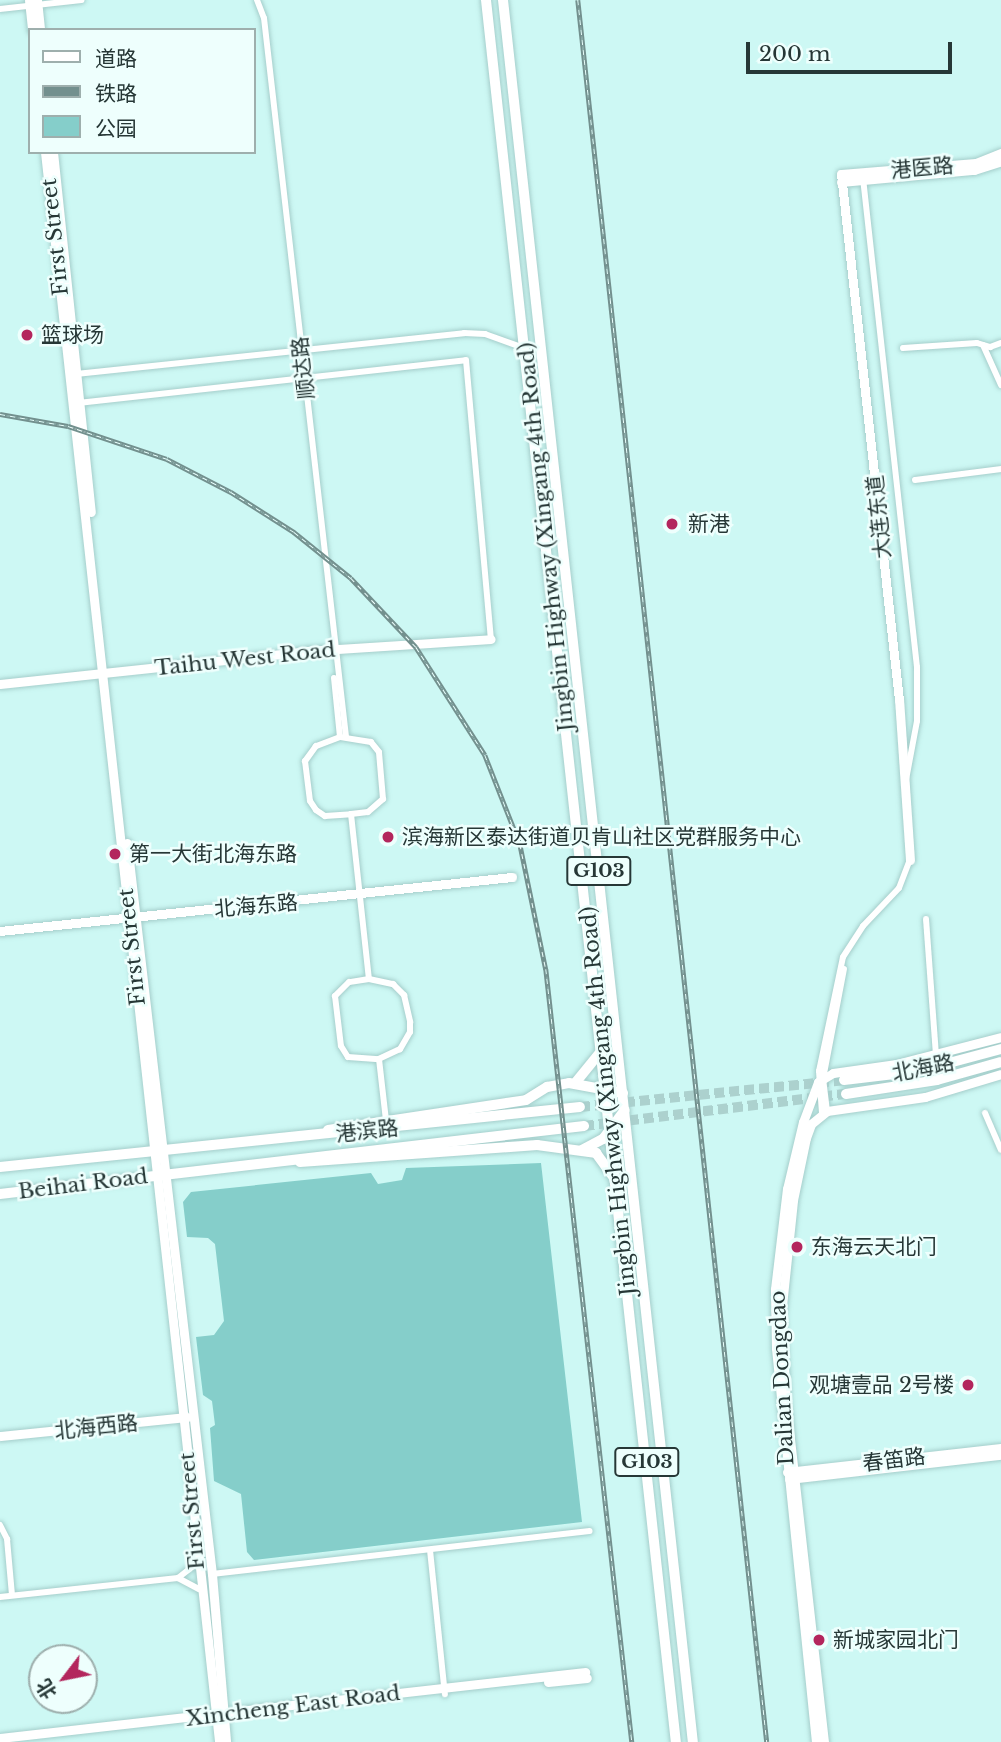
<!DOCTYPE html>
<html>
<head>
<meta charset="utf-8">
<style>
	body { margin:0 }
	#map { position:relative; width:1001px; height:1742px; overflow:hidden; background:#cdf8f4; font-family:"Libre Baskerville","Noto Sans SC",serif }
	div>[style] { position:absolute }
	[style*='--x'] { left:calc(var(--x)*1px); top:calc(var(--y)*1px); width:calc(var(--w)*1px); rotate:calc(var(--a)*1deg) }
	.green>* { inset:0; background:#85ceca }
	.primary-tunnel>* { height:10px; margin-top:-5px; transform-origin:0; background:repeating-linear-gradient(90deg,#acd1ce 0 10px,transparent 0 15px) }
	.roads { filter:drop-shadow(0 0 2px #a5cecb) drop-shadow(0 0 2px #a5cecb) }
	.street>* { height:6px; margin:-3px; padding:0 3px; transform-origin:3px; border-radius:3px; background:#fff }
	.secondary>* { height:9px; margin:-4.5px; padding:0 4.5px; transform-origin:4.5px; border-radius:4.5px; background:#fff }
	.primary>* { height:10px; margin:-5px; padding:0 5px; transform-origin:5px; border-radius:5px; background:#fff }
	.highway>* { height:10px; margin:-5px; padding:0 5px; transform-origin:5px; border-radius:5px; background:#fff }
	.rail>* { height:4.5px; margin-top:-2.25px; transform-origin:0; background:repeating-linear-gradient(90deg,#eefffd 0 5px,#73908e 0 10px); box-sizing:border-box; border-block:2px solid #73908e }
	.dots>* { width:19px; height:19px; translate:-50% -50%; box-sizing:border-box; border:4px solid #eefffd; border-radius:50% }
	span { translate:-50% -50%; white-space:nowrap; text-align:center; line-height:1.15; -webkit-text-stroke:5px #eefffd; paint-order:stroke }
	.shield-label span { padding:2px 5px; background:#eefffd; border:2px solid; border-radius:5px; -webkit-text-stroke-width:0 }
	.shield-label { font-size:19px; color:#263736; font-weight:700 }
	.street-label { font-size:21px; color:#263736 }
	.poi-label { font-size:21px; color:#263736 }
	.left { translate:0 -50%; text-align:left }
	.right { translate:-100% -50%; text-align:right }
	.legend { position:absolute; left:28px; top:28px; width:228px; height:126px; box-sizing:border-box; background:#eefffd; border:2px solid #9eafad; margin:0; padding:9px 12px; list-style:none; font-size:21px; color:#263736 }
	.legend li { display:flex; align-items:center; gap:14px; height:35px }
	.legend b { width:35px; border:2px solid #9eafad }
	.north { position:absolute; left:28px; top:1644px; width:70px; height:70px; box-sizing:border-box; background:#eefffd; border:2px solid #9eafad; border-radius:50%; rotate:238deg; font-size:19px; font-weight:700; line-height:28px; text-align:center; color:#263736 }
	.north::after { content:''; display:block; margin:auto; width:24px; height:32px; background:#b3265d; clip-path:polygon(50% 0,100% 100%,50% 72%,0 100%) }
	.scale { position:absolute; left:746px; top:42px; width:206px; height:32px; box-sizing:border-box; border:4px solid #263736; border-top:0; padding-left:9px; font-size:21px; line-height:24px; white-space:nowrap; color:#263736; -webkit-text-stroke:5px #eefffd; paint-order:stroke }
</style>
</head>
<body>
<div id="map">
	<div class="green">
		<i style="clip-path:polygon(541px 1163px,582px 1522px,254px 1560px,247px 1552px,241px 1494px,214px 1481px,210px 1428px,215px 1425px,212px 1401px,203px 1395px,196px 1337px,214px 1335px,224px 1321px,215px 1244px,208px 1238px,187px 1237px,183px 1202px,191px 1192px,371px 1173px,378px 1184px,402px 1180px,406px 1168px)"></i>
	</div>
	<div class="primary-tunnel">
		<i style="--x:580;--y:1107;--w:265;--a:-5.8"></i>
		<i style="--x:584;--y:1126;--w:264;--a:-7"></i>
	</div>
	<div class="roads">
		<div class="street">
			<i style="--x:257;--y:0;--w:19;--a:69"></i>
			<i style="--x:264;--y:18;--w:724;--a:83.49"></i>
			<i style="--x:0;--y:9;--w:82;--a:-6.3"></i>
			<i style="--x:863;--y:178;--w:492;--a:83.7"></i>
			<i style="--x:917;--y:667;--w:54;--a:90"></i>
			<i style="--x:917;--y:721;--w:60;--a:100.6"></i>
			<i style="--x:983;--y:345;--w:44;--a:65.8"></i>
			<i style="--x:903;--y:348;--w:74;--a:-3.9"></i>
			<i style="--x:977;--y:343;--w:14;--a:17"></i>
			<i style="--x:990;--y:347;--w:12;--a:-20"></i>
			<i style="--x:76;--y:374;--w:390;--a:-6"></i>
			<i style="--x:464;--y:333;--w:21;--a:3"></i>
			<i style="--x:485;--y:334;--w:41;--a:19.7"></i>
			<i style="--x:78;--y:403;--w:390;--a:-6.3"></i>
			<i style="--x:466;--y:360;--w:280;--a:84.9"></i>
			<i style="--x:915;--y:480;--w:87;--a:-7.3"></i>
			<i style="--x:334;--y:678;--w:59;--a:84.2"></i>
			<i style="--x:351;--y:814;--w:17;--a:-7"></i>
			<i style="--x:368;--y:812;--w:20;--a:-41"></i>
			<i style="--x:383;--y:799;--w:47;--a:-94.9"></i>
			<i style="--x:379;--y:752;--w:13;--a:-129"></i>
			<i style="--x:371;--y:742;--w:31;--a:-171"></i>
			<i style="--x:340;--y:737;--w:26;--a:159"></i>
			<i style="--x:316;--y:746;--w:19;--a:126"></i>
			<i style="--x:305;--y:761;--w:40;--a:82.9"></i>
			<i style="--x:310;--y:801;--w:11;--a:56"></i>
			<i style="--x:316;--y:810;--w:11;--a:34"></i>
			<i style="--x:325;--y:816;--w:26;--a:-4"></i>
			<i style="--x:351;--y:814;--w:166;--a:83.8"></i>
			<i style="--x:369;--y:979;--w:20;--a:171"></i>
			<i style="--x:349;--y:982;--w:20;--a:135"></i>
			<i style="--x:335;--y:996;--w:50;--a:83.2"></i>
			<i style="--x:341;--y:1046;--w:13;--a:58"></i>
			<i style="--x:348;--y:1057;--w:31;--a:4"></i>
			<i style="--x:379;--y:1059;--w:61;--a:83.5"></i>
			<i style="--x:926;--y:919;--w:136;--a:85.8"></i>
			<i style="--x:369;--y:979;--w:25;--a:12"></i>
			<i style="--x:393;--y:984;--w:16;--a:45"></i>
			<i style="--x:404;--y:995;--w:28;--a:77"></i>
			<i style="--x:410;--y:1022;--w:10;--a:90"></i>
			<i style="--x:410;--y:1032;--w:20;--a:120"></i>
			<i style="--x:400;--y:1049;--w:23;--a:155"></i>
			<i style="--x:827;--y:1111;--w:32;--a:-97"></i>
			<i style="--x:823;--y:1079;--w:112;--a:-79.2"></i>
			<i style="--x:822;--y:1113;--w:42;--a:-94.1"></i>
			<i style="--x:819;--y:1071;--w:116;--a:-78.1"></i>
			<i style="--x:843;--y:957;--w:37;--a:-57"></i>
			<i style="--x:863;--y:926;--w:52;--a:-46.5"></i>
			<i style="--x:899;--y:888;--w:30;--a:-69"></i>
			<i style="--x:985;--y:1113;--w:40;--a:66.6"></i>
			<i style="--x:0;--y:1525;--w:16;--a:63"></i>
			<i style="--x:7;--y:1539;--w:56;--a:84.9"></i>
			<i style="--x:430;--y:1550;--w:145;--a:84.1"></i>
			<i style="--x:212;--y:1574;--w:380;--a:-6.5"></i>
			<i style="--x:178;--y:1578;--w:24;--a:28"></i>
			<i style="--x:0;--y:1597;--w:179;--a:-6.1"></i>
			<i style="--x:178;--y:1578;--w:24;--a:-38"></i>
		</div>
		<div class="secondary">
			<i style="--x:29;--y:0;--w:30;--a:84"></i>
			<i style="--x:37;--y:0;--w:30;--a:84"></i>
			<i style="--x:45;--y:152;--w:1599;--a:83.75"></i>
			<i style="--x:53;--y:152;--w:362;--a:84"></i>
			<i style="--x:841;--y:182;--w:134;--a:-5.2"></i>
			<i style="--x:974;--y:170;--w:28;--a:-18"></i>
			<i style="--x:0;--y:684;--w:309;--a:-6.1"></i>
			<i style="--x:307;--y:651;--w:184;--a:-3.7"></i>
			<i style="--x:127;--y:843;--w:736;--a:83.37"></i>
			<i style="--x:212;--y:1574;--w:169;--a:85.2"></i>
			<i style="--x:910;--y:860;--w:160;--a:-93.9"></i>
			<i style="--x:899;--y:700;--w:529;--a:-96.29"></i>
			<i style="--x:841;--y:174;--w:135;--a:-4.7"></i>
			<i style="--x:976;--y:163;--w:27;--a:-22"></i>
			<i style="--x:0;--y:931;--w:515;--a:-6.02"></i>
			<i style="--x:0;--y:1436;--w:188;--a:-5.8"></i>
			<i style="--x:787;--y:1472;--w:215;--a:-6.4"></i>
			<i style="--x:789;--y:1479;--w:213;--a:-6.5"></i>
			<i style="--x:548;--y:1682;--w:39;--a:-6"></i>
			<i style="--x:0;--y:1738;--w:589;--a:-6.44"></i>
			<i style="--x:816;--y:1742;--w:396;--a:-95.8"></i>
			<i style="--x:776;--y:1348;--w:59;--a:-91"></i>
			<i style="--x:775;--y:1289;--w:101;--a:-83.2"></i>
			<i style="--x:787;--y:1189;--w:69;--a:-76.6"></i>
			<i style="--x:803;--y:1122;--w:43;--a:-69.4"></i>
			<i style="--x:818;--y:1082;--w:17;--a:-31"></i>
			<i style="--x:833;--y:1073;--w:64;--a:-8.1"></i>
			<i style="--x:896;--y:1064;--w:108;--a:-14.4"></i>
			<i style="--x:824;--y:1742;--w:342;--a:-96.4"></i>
			<i style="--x:786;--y:1402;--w:87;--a:-93.3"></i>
			<i style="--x:781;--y:1315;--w:116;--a:-84"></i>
			<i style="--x:793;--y:1200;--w:63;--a:-78.2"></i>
			<i style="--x:806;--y:1138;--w:15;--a:-70"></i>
			<i style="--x:811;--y:1124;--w:21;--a:-39"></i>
			<i style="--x:827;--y:1111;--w:99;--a:-8.1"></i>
			<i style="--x:925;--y:1097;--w:79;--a:-16.8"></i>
		</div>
		<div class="primary">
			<i style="--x:844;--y:1080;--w:76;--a:-6.8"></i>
			<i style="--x:919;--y:1071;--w:85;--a:-15"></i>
			<i style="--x:576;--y:1082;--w:41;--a:-50.9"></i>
			<i style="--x:846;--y:1094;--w:92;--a:-8.7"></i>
			<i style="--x:937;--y:1080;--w:66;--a:-15.7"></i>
			<i style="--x:328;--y:1130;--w:200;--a:-8.6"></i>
			<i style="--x:526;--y:1100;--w:25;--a:-32"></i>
			<i style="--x:547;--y:1087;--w:22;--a:-10"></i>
			<i style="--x:569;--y:1083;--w:55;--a:10.5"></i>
			<i style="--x:582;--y:1150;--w:24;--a:-28"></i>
			<i style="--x:603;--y:1139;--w:36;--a:-53"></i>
			<i style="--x:300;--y:1162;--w:238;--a:-4.1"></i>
			<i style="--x:537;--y:1145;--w:60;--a:7.7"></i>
			<i style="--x:596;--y:1153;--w:31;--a:54"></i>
			<i style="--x:0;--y:1167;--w:583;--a:-5.91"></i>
			<i style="--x:0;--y:1194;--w:588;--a:-6.64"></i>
		</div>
		<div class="highway">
			<i style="--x:486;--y:0;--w:1752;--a:83.78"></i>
			<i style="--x:503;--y:0;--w:1752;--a:83.78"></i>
		</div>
	</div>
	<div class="rail">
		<i style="--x:578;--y:0;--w:1752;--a:83.81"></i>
		<i style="--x:0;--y:414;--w:69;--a:10"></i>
		<i style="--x:68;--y:426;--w:104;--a:18.4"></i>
		<i style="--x:167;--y:459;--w:72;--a:27.3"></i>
		<i style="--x:231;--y:492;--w:75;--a:32.4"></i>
		<i style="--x:294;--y:532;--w:73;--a:38.9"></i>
		<i style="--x:351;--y:578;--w:95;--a:46.7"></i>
		<i style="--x:416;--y:647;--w:128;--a:57.4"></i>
		<i style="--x:485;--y:755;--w:96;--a:68.5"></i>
		<i style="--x:520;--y:844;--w:128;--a:78.3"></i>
		<i style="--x:546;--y:969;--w:778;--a:83.65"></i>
	</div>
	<div class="dots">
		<i style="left:27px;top:335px;background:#b3265d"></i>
		<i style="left:672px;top:524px;background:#b3265d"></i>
		<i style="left:388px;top:837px;background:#b3265d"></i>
		<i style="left:115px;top:854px;background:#b3265d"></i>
		<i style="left:797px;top:1247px;background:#b3265d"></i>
		<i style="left:968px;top:1385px;background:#b3265d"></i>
		<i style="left:819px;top:1640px;background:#b3265d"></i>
	</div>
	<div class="shield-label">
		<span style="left:599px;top:871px">G103</span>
		<span style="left:647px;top:1462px">G103</span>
	</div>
	<div class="street-label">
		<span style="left:922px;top:168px;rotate:-5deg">港医路</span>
		<span style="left:55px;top:237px;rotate:-96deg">First Street</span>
		<span style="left:303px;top:368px;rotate:-96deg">顺达路</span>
		<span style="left:879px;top:517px;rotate:-96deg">大连东道</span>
		<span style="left:546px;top:537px;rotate:-96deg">Jingbin Highway (Xingang 4th Road)</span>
		<span style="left:245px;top:659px;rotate:-6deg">Taihu West Road</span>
		<span style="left:256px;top:906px;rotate:-5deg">北海东路</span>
		<span style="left:132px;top:947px;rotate:-96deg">First Street</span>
		<span style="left:923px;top:1068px;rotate:-11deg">北海路</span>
		<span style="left:608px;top:1101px;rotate:-96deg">Jingbin Highway (Xingang 4th Road)</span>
		<span style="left:367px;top:1131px;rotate:-6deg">港滨路</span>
		<span style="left:83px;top:1184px;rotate:-7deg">Beihai Road</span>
		<span style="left:782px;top:1378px;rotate:-93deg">Dalian Dongdao</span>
		<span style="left:96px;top:1427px;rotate:-6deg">北海西路</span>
		<span style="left:894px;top:1460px;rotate:-7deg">春笛路</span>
		<span style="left:192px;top:1511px;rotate:-95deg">First Street</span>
		<span style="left:293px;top:1706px;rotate:-7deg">Xincheng East Road</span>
	</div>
	<div class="poi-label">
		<span class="left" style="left:41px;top:335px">篮球场</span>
		<span class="left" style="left:688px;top:524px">新港</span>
		<span class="left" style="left:402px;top:837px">滨海新区泰达街道贝肯山社区党群服务中心</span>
		<span class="left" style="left:129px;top:854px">第一大街北海东路</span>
		<span class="left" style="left:811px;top:1247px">东海云天北门</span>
		<span class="right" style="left:954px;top:1385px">观塘壹品 2号楼</span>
		<span class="left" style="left:833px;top:1640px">新城家园北门</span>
	</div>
	<ul class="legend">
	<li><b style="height:9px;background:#fff"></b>道路</li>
	<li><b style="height:9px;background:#73908e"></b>铁路</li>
	<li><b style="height:19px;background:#85ceca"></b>公园</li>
	</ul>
	<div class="north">北</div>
	<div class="scale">200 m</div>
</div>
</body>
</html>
